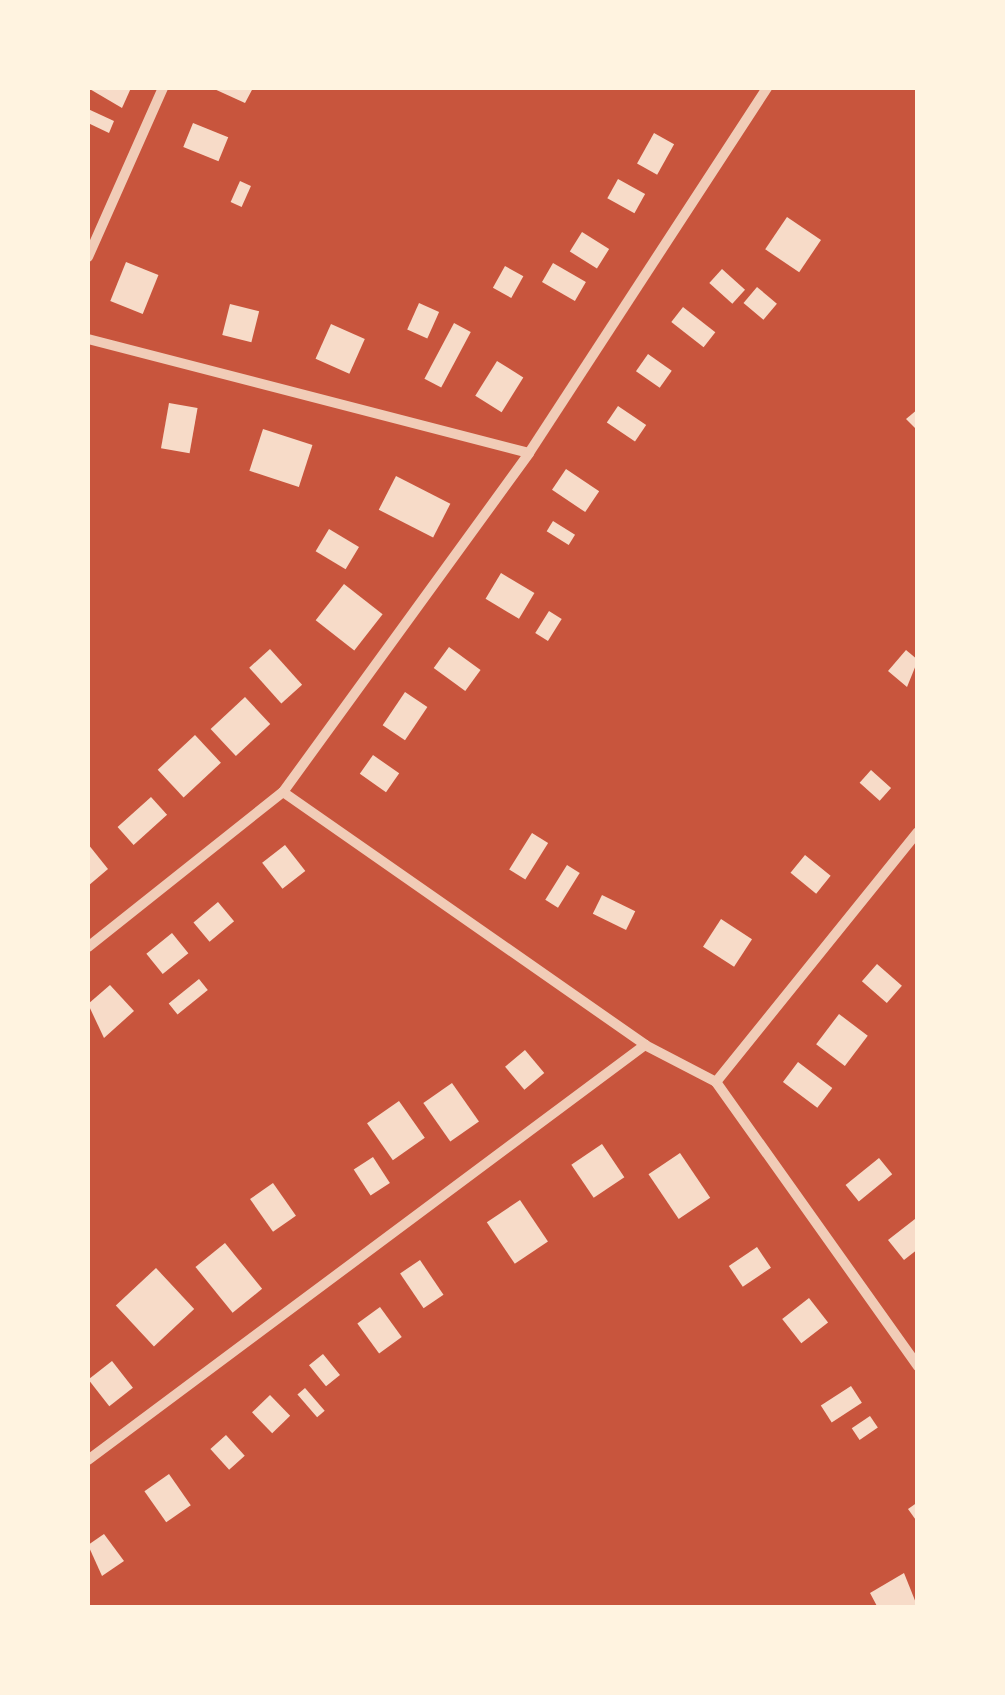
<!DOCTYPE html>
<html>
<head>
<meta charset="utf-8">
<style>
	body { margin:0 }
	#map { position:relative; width:1005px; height:1695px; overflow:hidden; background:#c8553d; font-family:"Sofia Sans Condensed",sans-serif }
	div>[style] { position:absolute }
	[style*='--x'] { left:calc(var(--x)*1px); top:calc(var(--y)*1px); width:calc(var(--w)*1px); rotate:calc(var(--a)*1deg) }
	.building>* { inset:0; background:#f7dbc8; transform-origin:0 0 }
	.minor>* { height:10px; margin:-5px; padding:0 5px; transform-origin:5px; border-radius:5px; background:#f1ccb7 }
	span { translate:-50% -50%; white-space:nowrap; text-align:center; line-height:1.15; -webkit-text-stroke:8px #fff3e0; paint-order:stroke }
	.frame { position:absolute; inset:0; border:90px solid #fff3e0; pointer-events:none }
</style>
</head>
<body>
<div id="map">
	<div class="building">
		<i style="clip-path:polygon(88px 88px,131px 88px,122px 108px)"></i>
		<i style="clip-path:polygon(212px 88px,253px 88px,245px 103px)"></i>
		<i style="clip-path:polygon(88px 109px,114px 121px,109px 133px,88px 123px)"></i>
		<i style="left:193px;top:123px;width:38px;height:26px;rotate:22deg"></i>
		<i style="left:654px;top:133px;width:23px;height:35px;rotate:29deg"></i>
		<i style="left:618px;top:179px;width:31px;height:22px;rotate:29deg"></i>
		<i style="left:240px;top:181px;width:12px;height:23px;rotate:24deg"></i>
		<i style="left:787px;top:217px;width:41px;height:39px;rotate:34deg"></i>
		<i style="left:582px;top:232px;width:32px;height:23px;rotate:32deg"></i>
		<i style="left:126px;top:262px;width:35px;height:42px;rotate:22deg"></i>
		<i style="left:553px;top:263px;width:38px;height:22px;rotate:30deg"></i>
		<i style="left:505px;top:266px;width:21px;height:25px;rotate:29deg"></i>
		<i style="left:722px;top:269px;width:31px;height:19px;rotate:42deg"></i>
		<i style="left:757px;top:287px;width:26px;height:21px;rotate:40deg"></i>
		<i style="left:419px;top:303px;width:22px;height:29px;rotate:24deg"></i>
		<i style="left:230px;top:304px;width:30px;height:32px;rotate:14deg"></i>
		<i style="left:683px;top:307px;width:41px;height:19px;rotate:38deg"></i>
		<i style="left:454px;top:323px;width:19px;height:63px;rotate:28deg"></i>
		<i style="left:331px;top:324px;width:37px;height:38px;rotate:24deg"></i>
		<i style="left:648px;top:354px;width:29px;height:21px;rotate:35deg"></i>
		<i style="left:497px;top:361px;width:31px;height:41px;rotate:32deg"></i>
		<i style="left:169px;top:403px;width:29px;height:46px;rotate:10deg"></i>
		<i style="left:618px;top:406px;width:34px;height:20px;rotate:34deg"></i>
		<i style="clip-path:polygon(918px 409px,918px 431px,906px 419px)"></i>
		<i style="left:263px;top:429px;width:52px;height:44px;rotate:18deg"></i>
		<i style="left:566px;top:469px;width:40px;height:25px;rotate:34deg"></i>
		<i style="left:396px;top:476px;width:61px;height:38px;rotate:27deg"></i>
		<i style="left:553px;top:521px;width:26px;height:12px;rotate:32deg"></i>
		<i style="left:329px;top:529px;width:35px;height:26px;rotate:31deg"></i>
		<i style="left:501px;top:573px;width:39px;height:30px;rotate:31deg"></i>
		<i style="left:344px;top:584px;width:49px;height:46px;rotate:38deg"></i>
		<i style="left:549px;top:611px;width:15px;height:26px;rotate:32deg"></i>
		<i style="left:449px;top:647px;width:39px;height:26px;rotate:36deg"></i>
		<i style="left:270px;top:649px;width:48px;height:28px;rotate:48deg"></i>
		<i style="clip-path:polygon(906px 650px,918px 660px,907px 687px,888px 671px)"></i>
		<i style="left:405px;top:692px;width:27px;height:40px;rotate:34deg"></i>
		<i style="left:245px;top:697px;width:37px;height:47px;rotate:47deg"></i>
		<i style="left:195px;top:735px;width:38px;height:51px;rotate:47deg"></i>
		<i style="left:373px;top:755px;width:32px;height:23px;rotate:35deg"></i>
		<i style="left:871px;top:770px;width:27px;height:17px;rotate:42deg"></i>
		<i style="left:151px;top:797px;width:24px;height:45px;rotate:48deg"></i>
		<i style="left:532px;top:833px;width:19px;height:43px;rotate:32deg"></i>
		<i style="clip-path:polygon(88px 844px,108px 869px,88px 886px)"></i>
		<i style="left:285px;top:845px;width:33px;height:29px;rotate:52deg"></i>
		<i style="left:805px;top:855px;width:33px;height:23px;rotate:39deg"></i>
		<i style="left:567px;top:865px;width:15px;height:41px;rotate:32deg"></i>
		<i style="left:602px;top:895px;width:37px;height:21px;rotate:26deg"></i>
		<i style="left:218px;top:902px;width:25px;height:32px;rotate:50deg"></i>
		<i style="left:721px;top:919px;width:37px;height:33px;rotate:33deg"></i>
		<i style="left:172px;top:933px;width:26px;height:33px;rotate:51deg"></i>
		<i style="left:877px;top:964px;width:33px;height:23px;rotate:41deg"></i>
		<i style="left:199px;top:979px;width:14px;height:39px;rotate:51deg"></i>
		<i style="clip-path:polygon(110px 985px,134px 1011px,104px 1038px,88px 1004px)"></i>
		<i style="left:839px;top:1014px;width:36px;height:38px;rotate:37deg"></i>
		<i style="left:525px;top:1050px;width:30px;height:26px;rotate:50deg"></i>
		<i style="left:798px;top:1062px;width:43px;height:25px;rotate:37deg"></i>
		<i style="left:452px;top:1083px;width:47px;height:35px;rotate:55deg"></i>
		<i style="left:399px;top:1101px;width:45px;height:39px;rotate:55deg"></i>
		<i style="left:602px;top:1144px;width:40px;height:37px;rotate:56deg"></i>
		<i style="left:680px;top:1153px;width:54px;height:38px;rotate:56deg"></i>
		<i style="left:373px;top:1157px;width:31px;height:23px;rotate:57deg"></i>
		<i style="left:879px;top:1158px;width:21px;height:43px;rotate:51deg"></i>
		<i style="left:273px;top:1183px;width:40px;height:28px;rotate:55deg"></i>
		<i style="left:520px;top:1200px;width:50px;height:40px;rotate:56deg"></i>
		<i style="clip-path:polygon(915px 1219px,918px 1249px,904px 1260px,888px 1240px)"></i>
		<i style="left:225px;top:1243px;width:59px;height:38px;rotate:51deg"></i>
		<i style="left:757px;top:1247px;width:25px;height:34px;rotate:56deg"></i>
		<i style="left:420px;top:1260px;width:42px;height:24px;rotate:56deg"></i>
		<i style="left:156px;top:1268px;width:56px;height:55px;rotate:47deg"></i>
		<i style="left:809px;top:1298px;width:31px;height:34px;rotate:52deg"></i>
		<i style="left:380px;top:1307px;width:37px;height:28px;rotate:54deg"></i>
		<i style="left:323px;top:1354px;width:27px;height:18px;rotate:51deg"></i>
		<i style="left:112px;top:1361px;width:34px;height:30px;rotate:52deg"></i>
		<i style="left:851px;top:1386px;width:20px;height:36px;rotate:57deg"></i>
		<i style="left:305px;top:1388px;width:30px;height:10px;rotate:49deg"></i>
		<i style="left:270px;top:1395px;width:29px;height:25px;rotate:46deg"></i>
		<i style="left:870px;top:1416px;width:14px;height:22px;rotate:56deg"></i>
		<i style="left:226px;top:1435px;width:28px;height:21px;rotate:48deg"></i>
		<i style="left:169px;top:1474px;width:38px;height:30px;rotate:55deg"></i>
		<i style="clip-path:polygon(918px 1502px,918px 1523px,908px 1509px)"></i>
		<i style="clip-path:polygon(104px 1534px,124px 1561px,102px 1576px,88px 1545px)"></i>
		<i style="clip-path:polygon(904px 1573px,918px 1608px,878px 1608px,870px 1593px)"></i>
	</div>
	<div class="minor">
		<i style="--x:88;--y:257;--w:185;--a:-66.1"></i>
		<i style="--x:88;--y:339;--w:455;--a:14.5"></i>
		<i style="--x:283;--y:792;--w:442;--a:34.9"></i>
		<i style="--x:645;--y:1045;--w:80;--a:27.5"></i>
		<i style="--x:716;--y:1082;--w:349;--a:54.6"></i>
		<i style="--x:88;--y:947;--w:249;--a:-38.5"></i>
		<i style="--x:283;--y:792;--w:419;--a:-54"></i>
		<i style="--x:529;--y:453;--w:436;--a:-56.9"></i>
		<i style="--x:716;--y:1082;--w:321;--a:-51.1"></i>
		<i style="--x:88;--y:1460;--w:695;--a:-36.69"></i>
	</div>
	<div class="frame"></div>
</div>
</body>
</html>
